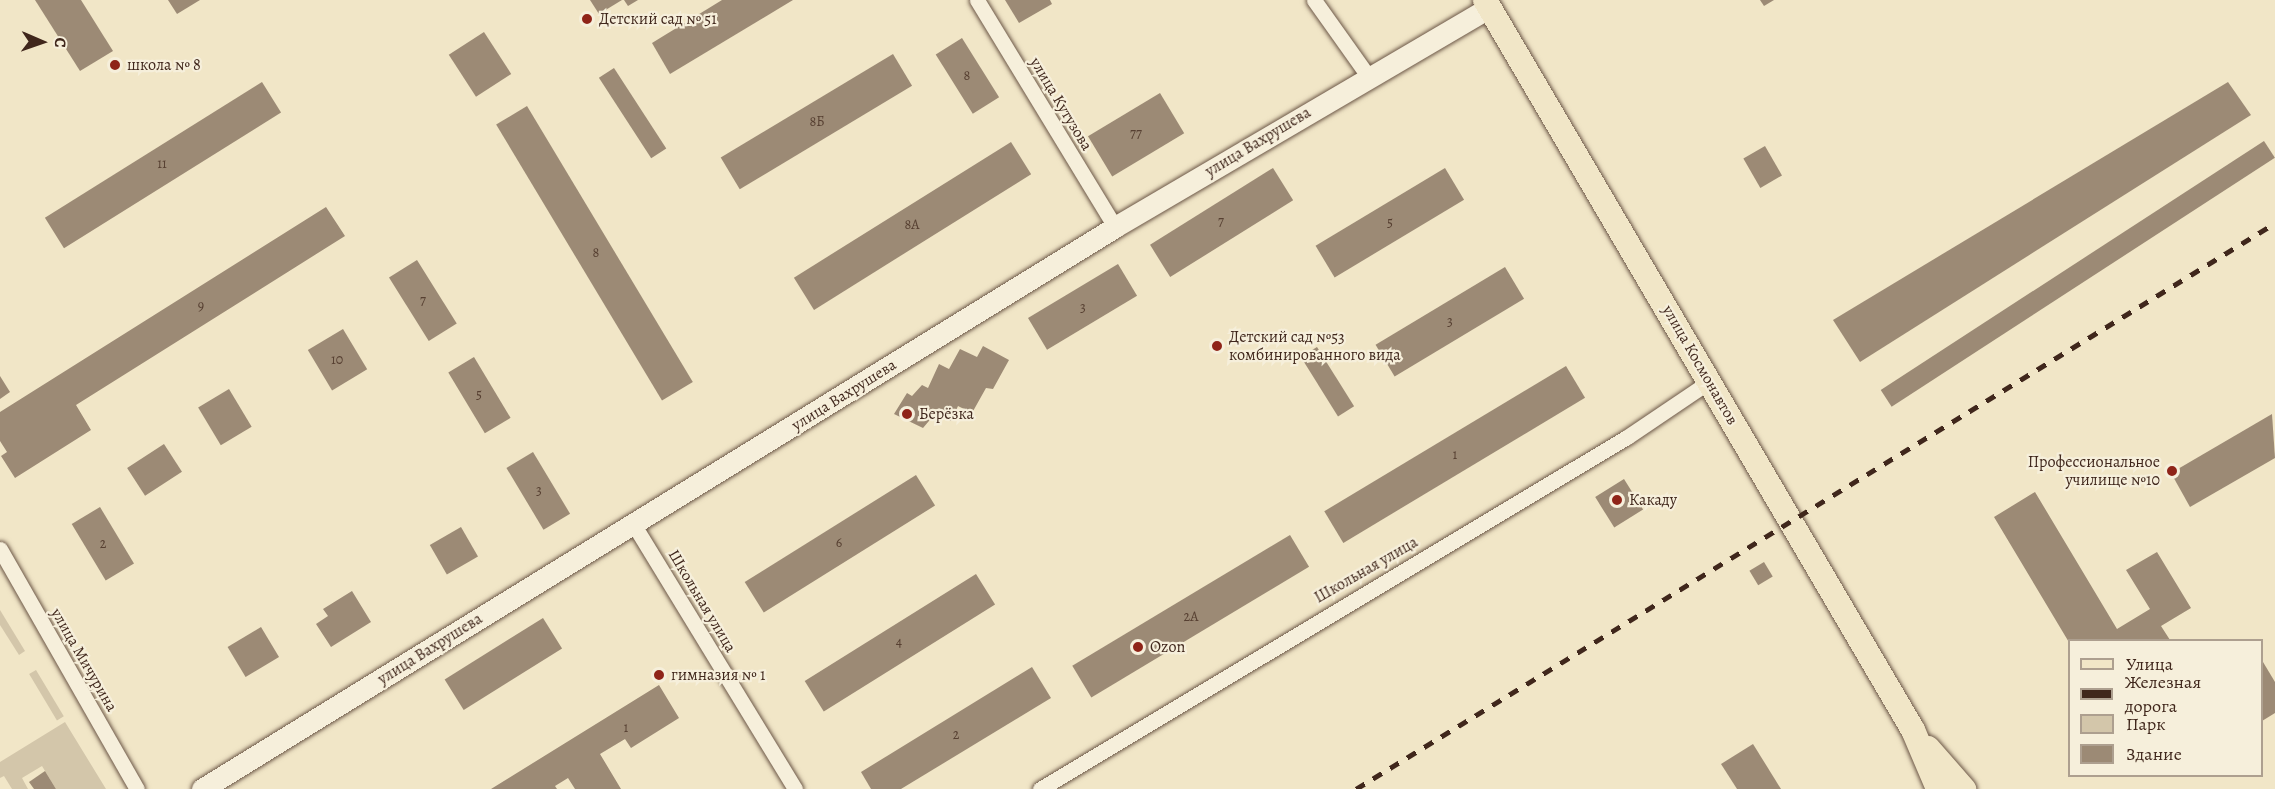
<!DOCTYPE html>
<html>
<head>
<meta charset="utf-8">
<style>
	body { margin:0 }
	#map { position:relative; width:2275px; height:789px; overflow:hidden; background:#f1e6c7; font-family:Alegreya,serif }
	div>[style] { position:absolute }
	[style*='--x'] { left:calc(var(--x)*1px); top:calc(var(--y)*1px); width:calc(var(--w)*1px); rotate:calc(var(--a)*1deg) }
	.green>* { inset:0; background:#d3c6aa; transform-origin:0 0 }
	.building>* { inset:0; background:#9c8a75; transform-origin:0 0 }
	.roads { filter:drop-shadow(0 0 2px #6c5747) drop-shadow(0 0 2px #6c5747) }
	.street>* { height:15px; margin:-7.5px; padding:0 7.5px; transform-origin:7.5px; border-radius:7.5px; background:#f6efdb }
	.secondary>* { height:21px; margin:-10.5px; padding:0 10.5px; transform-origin:10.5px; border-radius:10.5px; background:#f6efdb }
	.primary>* { height:24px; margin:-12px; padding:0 12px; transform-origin:12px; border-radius:12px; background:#f1e6c7 }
	.rail>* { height:4.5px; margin-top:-2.25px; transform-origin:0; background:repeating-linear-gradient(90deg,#40271c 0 10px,transparent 0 20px) }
	.dots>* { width:16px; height:16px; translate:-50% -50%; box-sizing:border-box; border:3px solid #f6efdb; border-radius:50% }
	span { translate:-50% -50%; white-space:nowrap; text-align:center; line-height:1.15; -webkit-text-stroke:4.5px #f6efdb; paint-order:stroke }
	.number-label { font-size:14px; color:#574032 }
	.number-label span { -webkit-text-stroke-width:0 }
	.poi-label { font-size:16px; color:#40271c }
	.left { translate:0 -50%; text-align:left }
	.right { translate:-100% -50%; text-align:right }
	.street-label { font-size:16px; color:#40271c }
	.legend { position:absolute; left:2068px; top:639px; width:195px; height:138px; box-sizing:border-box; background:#f6efdb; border:2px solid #ad9f8f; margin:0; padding:8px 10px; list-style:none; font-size:18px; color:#40271c }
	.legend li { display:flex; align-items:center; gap:12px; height:30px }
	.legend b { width:30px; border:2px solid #ad9f8f }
	.north { position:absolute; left:12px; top:12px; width:60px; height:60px; -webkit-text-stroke:4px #f6efdb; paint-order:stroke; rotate:92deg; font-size:16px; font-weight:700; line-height:24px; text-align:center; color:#40271c }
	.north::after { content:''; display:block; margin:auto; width:21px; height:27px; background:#40271c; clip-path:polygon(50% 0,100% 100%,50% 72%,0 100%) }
</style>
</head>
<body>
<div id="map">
	<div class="green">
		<i style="clip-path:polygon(0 610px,25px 651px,19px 655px,0 625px)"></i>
		<i style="left:36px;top:670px;width:54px;height:8px;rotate:59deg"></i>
		<i style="clip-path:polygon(65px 722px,106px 789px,56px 789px,42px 766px,22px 778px,28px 789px,12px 789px,4px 776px,0 778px,0 762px)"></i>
	</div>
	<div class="building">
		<i style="clip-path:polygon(35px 0,81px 0,113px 51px,80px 71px)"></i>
		<i style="clip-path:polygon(168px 0,200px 0,177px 14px)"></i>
		<i style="clip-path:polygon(590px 0,622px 0,599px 14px)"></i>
		<i style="clip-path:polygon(624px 0,638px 0,628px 6px)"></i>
		<i style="clip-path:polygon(722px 0,793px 0,670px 74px,652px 43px)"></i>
		<i style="clip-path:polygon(1005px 0,1050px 0,1052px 4px,1019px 23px)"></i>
		<i style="clip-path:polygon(1760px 0,1774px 0,1764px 6px)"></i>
		<i style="left:484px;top:32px;width:50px;height:42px;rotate:57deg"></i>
		<i style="left:962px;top:38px;width:70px;height:31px;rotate:58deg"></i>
		<i style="left:893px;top:54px;width:37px;height:201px;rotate:59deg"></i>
		<i style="left:614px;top:68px;width:96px;height:18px;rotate:57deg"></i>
		<i style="left:262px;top:82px;width:36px;height:256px;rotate:58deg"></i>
		<i style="clip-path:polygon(2228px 82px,2251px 115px,1860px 362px,1833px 320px)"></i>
		<i style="left:1160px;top:93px;width:47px;height:84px;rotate:59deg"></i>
		<i style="left:527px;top:106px;width:322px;height:36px;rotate:59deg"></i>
		<i style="left:2264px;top:141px;width:20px;height:457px;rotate:57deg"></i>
		<i style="left:1011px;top:142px;width:38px;height:256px;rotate:58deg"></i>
		<i style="left:1765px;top:146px;width:34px;height:25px;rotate:60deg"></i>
		<i style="left:1273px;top:168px;width:38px;height:145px;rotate:58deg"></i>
		<i style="left:1445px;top:168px;width:37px;height:151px;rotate:59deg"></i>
		<i style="clip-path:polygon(326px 207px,345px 236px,76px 405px,91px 430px,15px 478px,1px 456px,7px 452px,0 441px,0 412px)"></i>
		<i style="left:417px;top:260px;width:75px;height:33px;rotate:58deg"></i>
		<i style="left:1118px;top:264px;width:37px;height:105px;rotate:59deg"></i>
		<i style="left:1505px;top:267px;width:37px;height:151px;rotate:59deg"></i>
		<i style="left:343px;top:329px;width:47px;height:41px;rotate:59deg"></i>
		<i style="clip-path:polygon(983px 346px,1009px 360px,993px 389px,986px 388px,972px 413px,958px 406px,951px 421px,934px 415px,923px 428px,894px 414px,907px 393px,912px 396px,922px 385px,928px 388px,939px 364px,949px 369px,960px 349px,977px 357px)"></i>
		<i style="left:1317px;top:347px;width:70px;height:19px;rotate:58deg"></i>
		<i style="left:474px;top:357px;width:71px;height:30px;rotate:59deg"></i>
		<i style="left:1566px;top:366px;width:37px;height:282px;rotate:59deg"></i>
		<i style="clip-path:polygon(0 376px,10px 392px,0 399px)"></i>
		<i style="left:229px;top:389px;width:44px;height:36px;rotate:59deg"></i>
		<i style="clip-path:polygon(2272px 414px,2275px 458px,2190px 507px,2171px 473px)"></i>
		<i style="left:164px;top:444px;width:33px;height:44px;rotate:57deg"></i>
		<i style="left:533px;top:452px;width:72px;height:31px;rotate:59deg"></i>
		<i style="left:916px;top:475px;width:36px;height:202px;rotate:58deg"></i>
		<i style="left:1624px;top:479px;width:36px;height:34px;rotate:58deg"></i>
		<i style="clip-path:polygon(2035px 492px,2117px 629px,2150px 609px,2126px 570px,2157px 552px,2191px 608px,2161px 626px,2170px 640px,2070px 640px,2070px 644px,1994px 517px)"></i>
		<i style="left:100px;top:507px;width:66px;height:33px;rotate:59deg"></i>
		<i style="left:461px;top:527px;width:34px;height:36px;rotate:60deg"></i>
		<i style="left:1290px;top:535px;width:37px;height:254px;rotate:59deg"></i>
		<i style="left:1764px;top:562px;width:17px;height:17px;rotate:59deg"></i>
		<i style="left:976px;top:574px;width:36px;height:202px;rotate:58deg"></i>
		<i style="clip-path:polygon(352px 591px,371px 622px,331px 647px,316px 624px,328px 616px,323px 609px)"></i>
		<i style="left:543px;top:618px;width:36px;height:116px;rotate:58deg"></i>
		<i style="left:261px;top:627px;width:35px;height:39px;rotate:59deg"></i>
		<i style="clip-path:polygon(2263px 662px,2275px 682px,2275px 713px,2262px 721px)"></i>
		<i style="clip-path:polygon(1032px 667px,1051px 698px,901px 789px,871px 789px,861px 772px)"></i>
		<i style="clip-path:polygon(659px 685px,679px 718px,631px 748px,625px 739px,600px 754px,621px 789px,575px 789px,568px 778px,555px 786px,557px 789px,491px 789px)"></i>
		<i style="clip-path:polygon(1753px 744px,1781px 789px,1737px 789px,1721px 764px)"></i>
		<i style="clip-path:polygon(45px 771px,56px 789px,34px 789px,29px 782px)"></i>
	</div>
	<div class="roads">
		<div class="street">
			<i style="--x:977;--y:0;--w:266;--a:58.7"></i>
			<i style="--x:1314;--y:0;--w:93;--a:54.6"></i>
			<i style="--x:634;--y:525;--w:309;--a:58.6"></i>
			<i style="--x:0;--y:549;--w:276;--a:60.3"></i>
			<i style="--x:1040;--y:789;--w:684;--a:-30.95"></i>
			<i style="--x:1627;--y:437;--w:100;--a:-34"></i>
		</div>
		<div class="secondary">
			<i style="--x:202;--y:789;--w:1072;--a:-31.61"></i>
			<i style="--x:1115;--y:227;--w:433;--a:-30.4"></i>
		</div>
		<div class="primary">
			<i style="--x:1485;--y:0;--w:846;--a:59.62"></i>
			<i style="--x:1913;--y:730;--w:64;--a:67"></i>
			<i style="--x:1928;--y:748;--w:55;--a:48.7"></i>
		</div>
	</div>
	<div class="rail">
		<i style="--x:1356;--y:789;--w:1079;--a:-31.63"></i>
	</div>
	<div class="dots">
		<i style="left:587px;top:19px;background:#8f2418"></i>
		<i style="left:115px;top:65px;background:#8f2418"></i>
		<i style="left:1217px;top:346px;background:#8f2418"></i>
		<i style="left:907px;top:414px;background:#8f2418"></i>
		<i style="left:2172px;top:471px;background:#8f2418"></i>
		<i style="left:1617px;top:500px;background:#8f2418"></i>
		<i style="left:1138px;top:647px;background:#8f2418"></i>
		<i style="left:659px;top:675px;background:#8f2418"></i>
	</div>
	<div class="number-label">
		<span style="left:967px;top:76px">8</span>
		<span style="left:817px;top:122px">8Б</span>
		<span style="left:1136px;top:134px">77</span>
		<span style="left:162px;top:164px">11</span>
		<span style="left:1221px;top:222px">7</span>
		<span style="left:1390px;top:223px">5</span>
		<span style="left:912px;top:225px">8А</span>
		<span style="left:596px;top:253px">8</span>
		<span style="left:423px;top:301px">7</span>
		<span style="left:201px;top:306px">9</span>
		<span style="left:1083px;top:308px">3</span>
		<span style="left:1450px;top:322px">3</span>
		<span style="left:337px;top:360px">10</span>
		<span style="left:479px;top:395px">5</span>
		<span style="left:1455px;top:455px">1</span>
		<span style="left:539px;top:491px">3</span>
		<span style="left:839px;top:543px">6</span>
		<span style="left:103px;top:544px">2</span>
		<span style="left:1191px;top:617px">2А</span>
		<span style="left:899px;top:642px">4</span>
		<span style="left:626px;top:728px">1</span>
		<span style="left:956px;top:735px">2</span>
	</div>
	<div class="poi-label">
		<span class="left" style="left:599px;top:19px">Детский сад № 51</span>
		<span class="left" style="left:127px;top:65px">школа № 8</span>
		<span class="left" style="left:1229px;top:346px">Детский сад №53<br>комбинированного вида</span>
		<span class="left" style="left:919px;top:414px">Берёзка</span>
		<span class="right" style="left:2160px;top:471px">Профессиональное<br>училище №10</span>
		<span class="left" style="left:1629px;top:500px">Какаду</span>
		<span class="left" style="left:1150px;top:647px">Ozon</span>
		<span class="left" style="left:671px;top:675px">гимназия № 1</span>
	</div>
	<div class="street-label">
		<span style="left:1061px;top:104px;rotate:59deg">улица Кутузова</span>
		<span style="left:1258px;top:142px;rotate:-31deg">улица Вахрушева</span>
		<span style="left:1700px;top:365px;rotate:60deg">улица Космонавтов</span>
		<span style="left:844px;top:395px;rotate:-32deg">улица Вахрушева</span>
		<span style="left:1366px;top:570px;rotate:-30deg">Школьная улица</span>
		<span style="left:702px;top:601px;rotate:59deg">Школьная улица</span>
		<span style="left:430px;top:649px;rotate:-32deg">улица Вахрушева</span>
		<span style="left:84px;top:660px;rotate:60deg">улица Мичурина</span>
	</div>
	<ul class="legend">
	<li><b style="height:8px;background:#f1e6c7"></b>Улица</li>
	<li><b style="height:8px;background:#40271c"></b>Железная дорога</li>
	<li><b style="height:16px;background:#d3c6aa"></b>Парк</li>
	<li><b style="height:16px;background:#9c8a75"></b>Здание</li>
	</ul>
	<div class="north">С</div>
</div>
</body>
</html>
